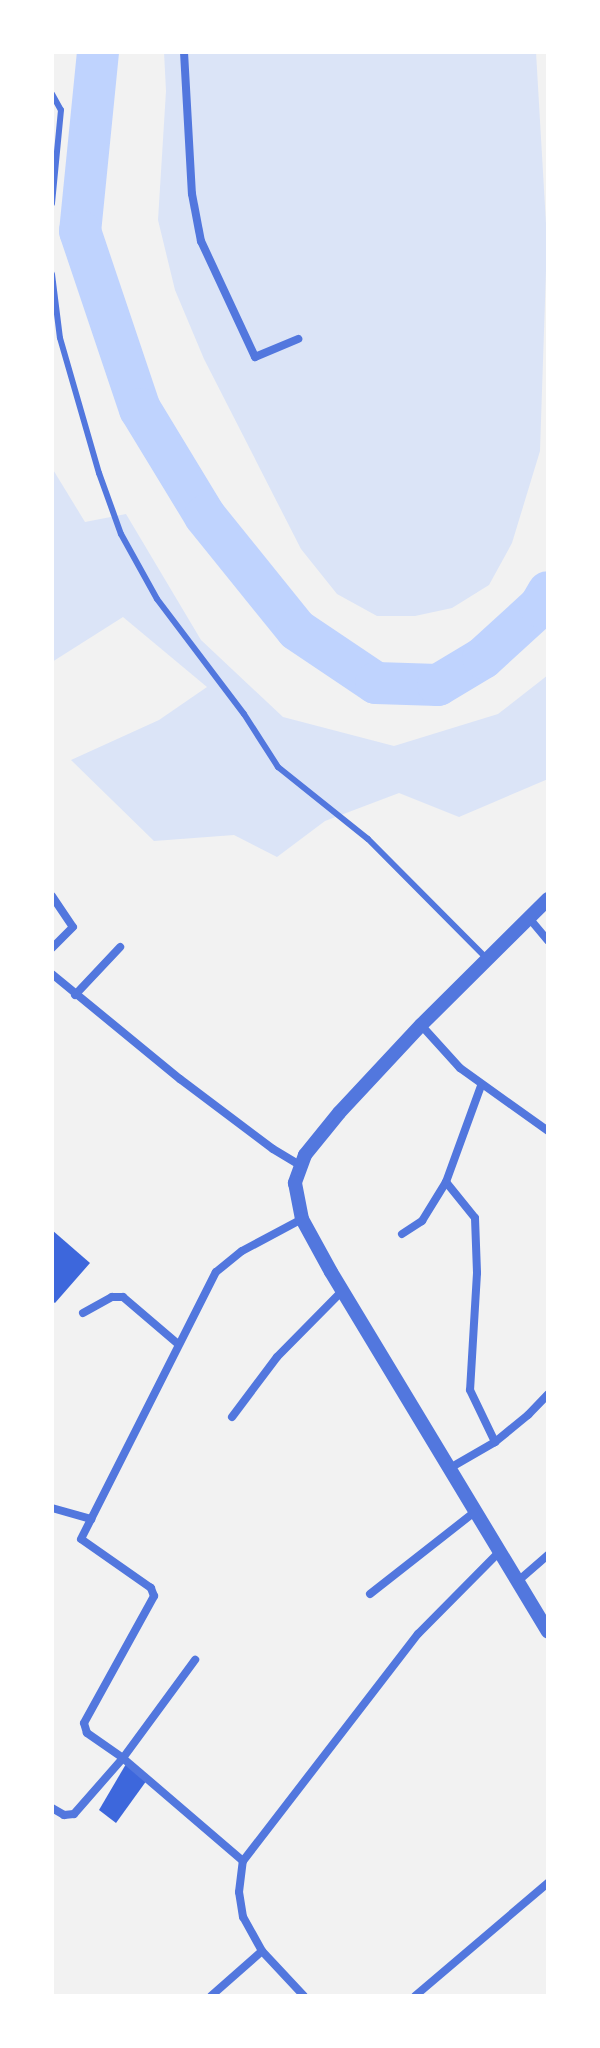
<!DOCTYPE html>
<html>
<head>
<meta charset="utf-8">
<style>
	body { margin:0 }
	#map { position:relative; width:600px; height:2048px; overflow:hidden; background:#f2f2f2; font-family:"IBM Plex Sans",sans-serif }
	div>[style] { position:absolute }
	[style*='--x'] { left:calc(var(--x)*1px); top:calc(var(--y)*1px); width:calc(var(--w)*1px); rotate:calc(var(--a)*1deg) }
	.green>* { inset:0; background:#dbe4f7 }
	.river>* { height:42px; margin:-21px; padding:0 21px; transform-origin:21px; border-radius:21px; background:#bfd3fe }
	.building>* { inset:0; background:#3d67dc }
	.service>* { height:6px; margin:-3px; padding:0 3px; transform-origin:3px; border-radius:3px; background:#5277de }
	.minor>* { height:8px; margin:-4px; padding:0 4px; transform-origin:4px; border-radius:4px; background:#5277de }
	.tertiary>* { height:14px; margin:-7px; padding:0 7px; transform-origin:7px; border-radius:7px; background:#5277de }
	span { translate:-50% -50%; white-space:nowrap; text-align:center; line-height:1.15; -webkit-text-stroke:8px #fff; paint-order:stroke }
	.frame { position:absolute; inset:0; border:54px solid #fff; pointer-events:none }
</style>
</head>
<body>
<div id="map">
	<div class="green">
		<i style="clip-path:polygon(164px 52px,536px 52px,547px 241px,540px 451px,512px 543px,489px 585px,452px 608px,415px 616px,377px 616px,337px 594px,301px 549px,204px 359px,175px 290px,158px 220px,166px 91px)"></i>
		<i style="clip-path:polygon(52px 468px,85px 522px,126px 514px,201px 640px,283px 717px,394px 746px,498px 714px,548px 675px,548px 779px,459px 817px,399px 793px,325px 821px,277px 857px,234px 835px,154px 841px,71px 760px,159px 720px,207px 687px,123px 617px,52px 662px)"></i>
	</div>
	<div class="river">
		<i style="--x:98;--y:52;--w:180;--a:95.7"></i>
		<i style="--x:80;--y:231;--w:188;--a:71.4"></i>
		<i style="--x:140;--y:409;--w:125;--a:58.7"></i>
		<i style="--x:205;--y:516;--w:146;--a:51.1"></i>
		<i style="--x:297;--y:630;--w:95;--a:33.9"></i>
		<i style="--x:376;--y:683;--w:62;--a:1.8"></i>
		<i style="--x:438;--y:685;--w:52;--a:-31"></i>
		<i style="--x:483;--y:658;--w:77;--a:-42.4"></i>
		<i style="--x:540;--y:606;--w:16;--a:-60"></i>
	</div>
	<div class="building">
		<i style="clip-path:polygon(52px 1230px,90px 1263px,55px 1303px,52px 1301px)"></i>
		<i style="clip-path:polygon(126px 1764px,147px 1780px,116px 1823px,99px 1810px)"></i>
	</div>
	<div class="service">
		<i style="--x:52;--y:94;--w:18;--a:61"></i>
		<i style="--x:61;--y:110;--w:94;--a:95.5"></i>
		<i style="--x:52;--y:274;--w:64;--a:82.9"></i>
		<i style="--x:60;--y:338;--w:141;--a:73.9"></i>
		<i style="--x:99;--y:473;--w:65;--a:70.2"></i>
		<i style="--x:121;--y:534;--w:74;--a:61"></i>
		<i style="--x:157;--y:599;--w:144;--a:52.9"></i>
		<i style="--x:244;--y:714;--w:63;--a:57.3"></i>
		<i style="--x:278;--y:767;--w:115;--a:38.7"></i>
		<i style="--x:368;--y:839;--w:168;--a:45.2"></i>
	</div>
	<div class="minor">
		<i style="--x:184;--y:52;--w:142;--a:86.8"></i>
		<i style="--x:192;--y:194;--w:48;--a:79.2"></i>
		<i style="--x:201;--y:241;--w:128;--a:65"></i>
		<i style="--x:255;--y:357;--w:47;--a:-22.7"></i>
		<i style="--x:52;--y:896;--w:37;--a:56"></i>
		<i style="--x:73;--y:927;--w:30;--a:135"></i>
		<i style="--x:529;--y:918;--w:30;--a:50"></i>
		<i style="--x:52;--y:974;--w:166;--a:39.4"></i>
		<i style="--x:180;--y:1079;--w:116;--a:37"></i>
		<i style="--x:273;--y:1149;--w:33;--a:31"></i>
		<i style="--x:75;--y:995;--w:66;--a:-46.8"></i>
		<i style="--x:421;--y:1025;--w:58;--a:47.8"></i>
		<i style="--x:460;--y:1068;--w:108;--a:35.6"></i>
		<i style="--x:446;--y:1182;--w:46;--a:51.1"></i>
		<i style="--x:475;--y:1218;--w:55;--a:87.9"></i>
		<i style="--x:477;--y:1273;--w:117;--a:93.4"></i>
		<i style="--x:470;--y:1390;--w:58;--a:64.3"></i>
		<i style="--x:402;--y:1234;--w:24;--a:-33"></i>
		<i style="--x:422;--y:1221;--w:46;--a:-58.4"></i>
		<i style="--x:446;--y:1182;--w:102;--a:-70"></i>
		<i style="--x:83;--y:1313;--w:33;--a:-29"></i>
		<i style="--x:112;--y:1297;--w:11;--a:0"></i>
		<i style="--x:123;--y:1297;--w:72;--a:40.5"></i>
		<i style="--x:232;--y:1417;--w:75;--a:-53.1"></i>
		<i style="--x:277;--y:1357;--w:94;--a:-45.4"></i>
		<i style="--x:450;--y:1468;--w:52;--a:-30"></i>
		<i style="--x:495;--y:1442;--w:43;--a:-39.3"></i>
		<i style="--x:528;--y:1415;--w:29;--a:-46"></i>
		<i style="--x:52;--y:1508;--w:41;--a:15.8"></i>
		<i style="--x:518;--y:1581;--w:40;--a:-41"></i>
		<i style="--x:370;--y:1594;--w:135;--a:-38.1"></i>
		<i style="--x:52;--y:1808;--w:14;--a:30"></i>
		<i style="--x:64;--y:1815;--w:10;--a:-6"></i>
		<i style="--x:74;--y:1814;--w:74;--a:-48.8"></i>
		<i style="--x:123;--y:1758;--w:122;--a:-53.7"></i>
		<i style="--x:243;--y:1861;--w:158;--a:-139.4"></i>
		<i style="--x:123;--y:1758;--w:44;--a:-145.2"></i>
		<i style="--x:87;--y:1733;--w:10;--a:-107"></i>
		<i style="--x:84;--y:1723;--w:145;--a:-61.1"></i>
		<i style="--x:154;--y:1596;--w:9;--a:-111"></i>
		<i style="--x:151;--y:1588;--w:85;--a:-145"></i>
		<i style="--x:81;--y:1539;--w:299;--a:-63.2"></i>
		<i style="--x:216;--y:1272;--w:33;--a:-39"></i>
		<i style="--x:242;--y:1251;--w:68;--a:-28.1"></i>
		<i style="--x:211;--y:1996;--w:68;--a:-41.4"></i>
		<i style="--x:304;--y:1996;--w:62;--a:-133"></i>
		<i style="--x:262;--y:1951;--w:39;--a:-119"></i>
		<i style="--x:243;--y:1917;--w:25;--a:-99"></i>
		<i style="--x:239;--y:1892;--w:31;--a:-83"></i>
		<i style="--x:243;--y:1861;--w:287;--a:-52.4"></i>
		<i style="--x:418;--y:1634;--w:117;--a:-45.3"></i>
		<i style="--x:415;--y:1996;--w:175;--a:-40.4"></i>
	</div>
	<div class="tertiary">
		<i style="--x:548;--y:899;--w:179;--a:135.2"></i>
		<i style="--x:421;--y:1025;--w:120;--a:133"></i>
		<i style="--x:339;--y:1113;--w:54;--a:129"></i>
		<i style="--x:305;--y:1155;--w:30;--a:110"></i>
		<i style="--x:295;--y:1183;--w:37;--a:79"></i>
		<i style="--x:302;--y:1219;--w:60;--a:61.3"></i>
		<i style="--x:331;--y:1272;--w:420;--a:58.9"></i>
	</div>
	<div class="frame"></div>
</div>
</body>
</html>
